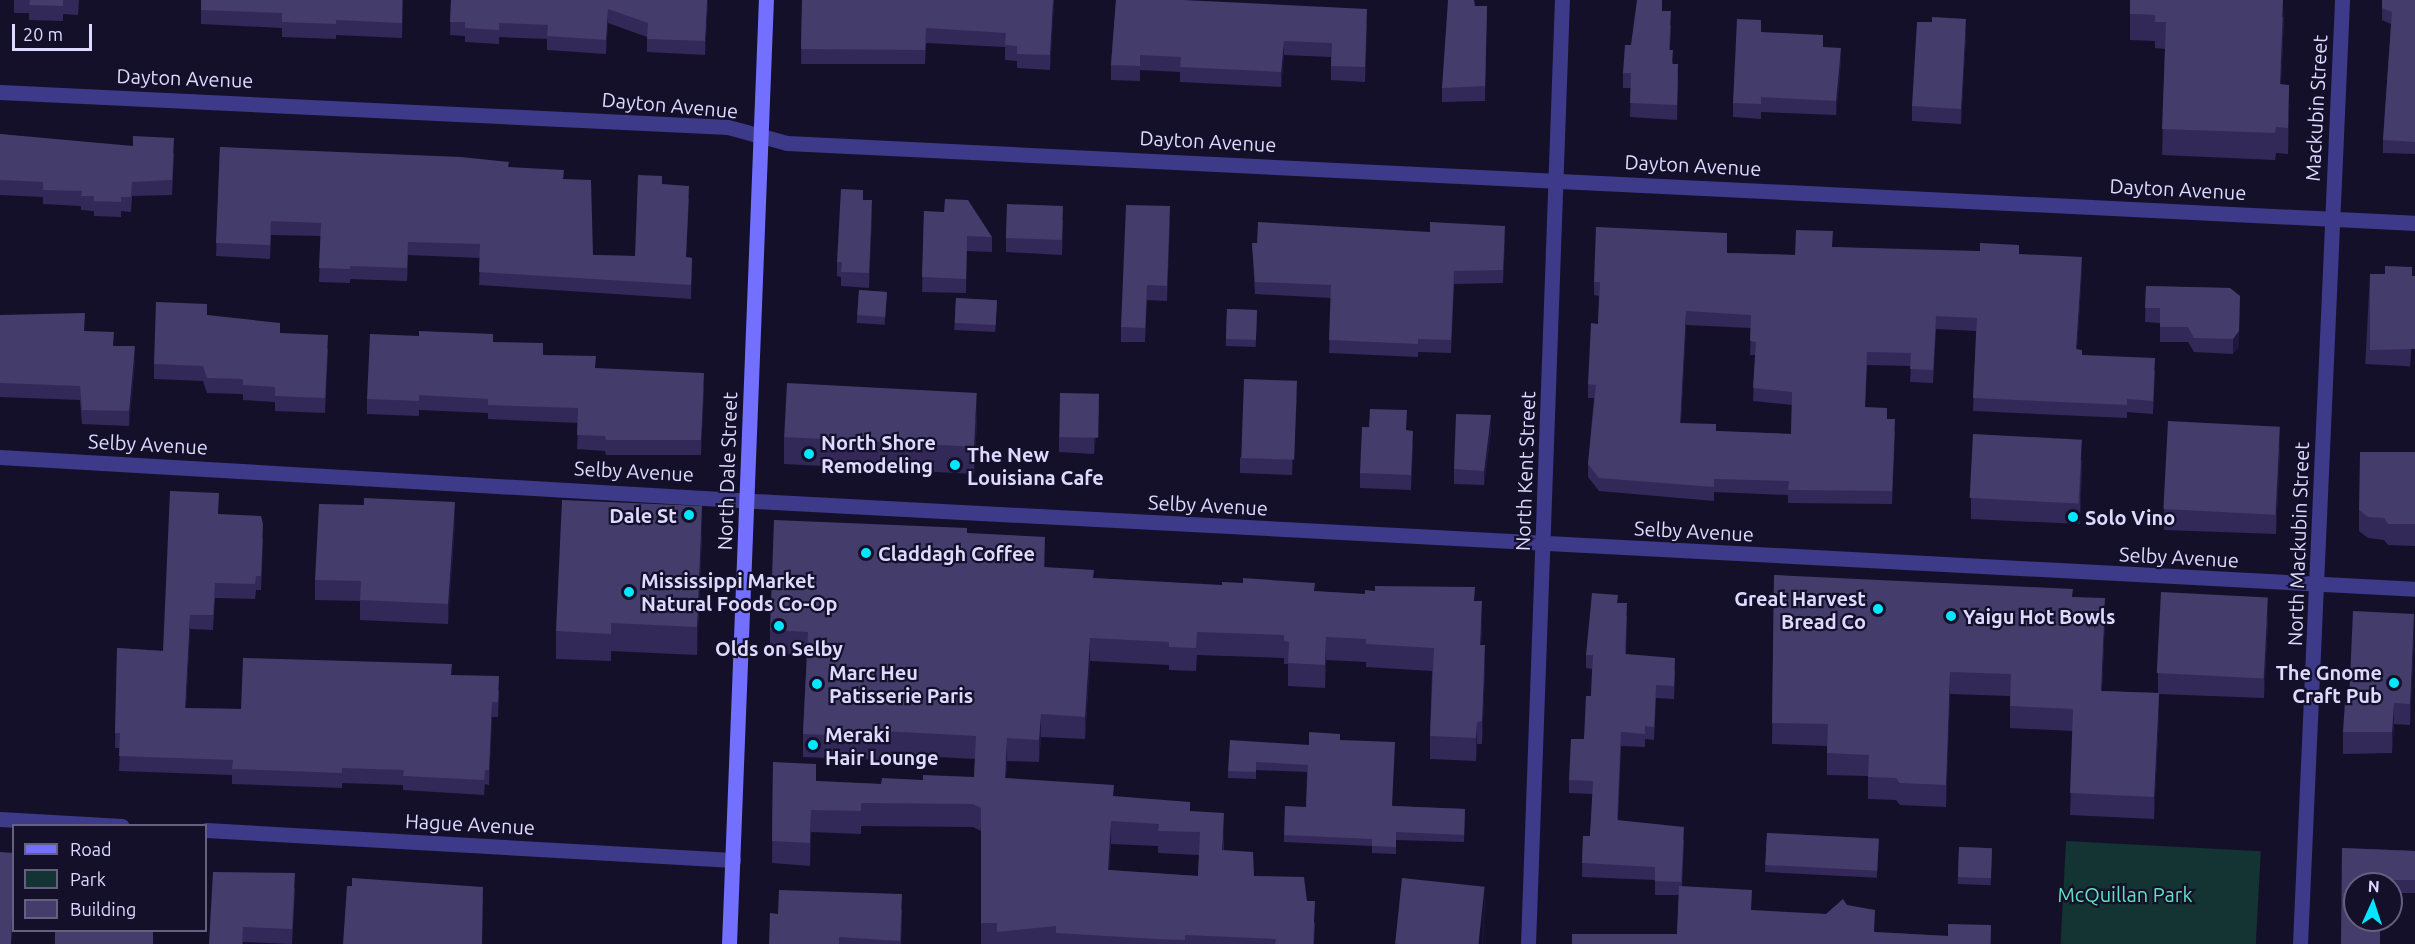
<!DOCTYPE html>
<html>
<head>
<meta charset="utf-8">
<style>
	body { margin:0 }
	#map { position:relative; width:2415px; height:944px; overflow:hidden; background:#14102a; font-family:Ubuntu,sans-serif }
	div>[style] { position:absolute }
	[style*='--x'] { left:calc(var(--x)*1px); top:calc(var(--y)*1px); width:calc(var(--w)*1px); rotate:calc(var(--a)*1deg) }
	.green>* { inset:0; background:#133433; transform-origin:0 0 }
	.minor>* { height:15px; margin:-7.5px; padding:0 7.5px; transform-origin:7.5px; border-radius:7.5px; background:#3d3a8a }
	.tertiary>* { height:15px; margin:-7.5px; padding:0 7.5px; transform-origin:7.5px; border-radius:7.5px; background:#3d3a8a }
	.secondary>* { height:15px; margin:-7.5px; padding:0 7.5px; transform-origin:7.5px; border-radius:7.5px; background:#7370ff }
	.wall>* { inset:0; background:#322958; transform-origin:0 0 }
	.shaded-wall>* { inset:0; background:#1e173e }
	.building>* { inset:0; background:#443c6a; transform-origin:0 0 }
	.dots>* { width:16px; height:16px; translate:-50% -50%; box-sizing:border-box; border:3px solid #14102a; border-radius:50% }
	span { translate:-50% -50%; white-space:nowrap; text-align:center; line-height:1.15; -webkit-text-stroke:4.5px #14102a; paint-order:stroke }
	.street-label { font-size:20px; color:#ddd9ff }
	.poi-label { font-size:20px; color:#ddd9ff; font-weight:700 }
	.left { translate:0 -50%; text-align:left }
	.right { translate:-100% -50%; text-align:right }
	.park-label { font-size:20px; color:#61e3c2 }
	.legend { position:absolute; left:12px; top:824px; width:195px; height:108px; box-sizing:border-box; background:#14102a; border:2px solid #64607f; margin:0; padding:8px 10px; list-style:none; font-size:18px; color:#ddd9ff }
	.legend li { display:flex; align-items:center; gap:12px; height:30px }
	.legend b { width:30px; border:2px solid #64607f }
	.north { position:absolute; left:2343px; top:872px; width:60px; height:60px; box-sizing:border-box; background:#14102a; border:2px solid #64607f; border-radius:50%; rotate:3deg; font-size:16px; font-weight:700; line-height:24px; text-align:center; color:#ddd9ff }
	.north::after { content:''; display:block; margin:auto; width:21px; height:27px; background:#05e6ff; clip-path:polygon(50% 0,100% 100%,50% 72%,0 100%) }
	.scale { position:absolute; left:12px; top:24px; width:80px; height:27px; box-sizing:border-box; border:3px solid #ddd9ff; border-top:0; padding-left:8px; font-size:18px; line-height:21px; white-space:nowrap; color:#ddd9ff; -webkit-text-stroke:4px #14102a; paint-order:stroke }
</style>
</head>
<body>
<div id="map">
	<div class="green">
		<i style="left:2066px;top:841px;width:195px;height:103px;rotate:3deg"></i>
	</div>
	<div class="minor">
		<i style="--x:0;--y:92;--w:729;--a:2.75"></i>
		<i style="--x:728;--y:127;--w:61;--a:15.2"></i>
		<i style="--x:787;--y:143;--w:1630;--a:2.81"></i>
		<i style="--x:0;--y:819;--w:122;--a:3.3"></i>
		<i style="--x:206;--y:830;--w:528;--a:3.26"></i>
		<i style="--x:1528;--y:944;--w:945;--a:-87.94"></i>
		<i style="--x:2300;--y:944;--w:945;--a:-87.45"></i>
	</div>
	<div class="tertiary">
		<i style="--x:0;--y:457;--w:775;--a:3.33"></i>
		<i style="--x:774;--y:502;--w:1643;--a:3.03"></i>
	</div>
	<div class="secondary">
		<i style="--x:729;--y:944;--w:945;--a:-87.76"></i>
	</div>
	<div class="wall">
		<i style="clip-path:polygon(14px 0,79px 0,78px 15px,63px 14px,63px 21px,29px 20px,29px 13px,14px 13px)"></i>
		<i style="clip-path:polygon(201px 0,403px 0,402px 38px,336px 35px,336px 39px,282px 37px,282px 28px,201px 24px)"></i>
		<i style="clip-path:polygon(451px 0,708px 0,705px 55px,647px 52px,647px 37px,608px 23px,606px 54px,547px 50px,547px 39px,499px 37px,499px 44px,465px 42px,465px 36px,450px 35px)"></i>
		<i style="clip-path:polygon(802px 0,1054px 0,1050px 70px,1017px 68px,1017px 61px,1005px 60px,1005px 47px,926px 43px,925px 64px,801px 64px)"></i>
		<i style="clip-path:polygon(1116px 0,1367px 24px,1365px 82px,1331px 80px,1331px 57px,1284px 55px,1281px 87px,1180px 82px,1180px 72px,1140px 70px,1140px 81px,1111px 80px,1111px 65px)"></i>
		<i style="clip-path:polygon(1475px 0,1475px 6px,1487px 6px,1485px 101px,1442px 102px,1442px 88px)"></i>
		<i style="clip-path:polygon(2382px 0,2415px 0,2415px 154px,2383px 153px,2383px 140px,2391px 24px,2382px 20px)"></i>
		<i style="clip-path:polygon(1662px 11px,1671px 26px,1670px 50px,1673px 64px,1678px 79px,1677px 120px,1630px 117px,1631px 88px,1623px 88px,1623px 73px,1631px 45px)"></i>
		<i style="clip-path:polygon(2130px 14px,2284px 17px,2281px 84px,2289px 119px,2288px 154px,2276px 153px,2275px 160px,2162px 155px,2165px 49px,2155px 48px,2155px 41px,2130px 40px)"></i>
		<i style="clip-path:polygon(1932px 22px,1966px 34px,1961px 124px,1912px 121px,1912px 106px)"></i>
		<i style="clip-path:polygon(1761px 32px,1823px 47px,1841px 63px,1836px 115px,1761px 112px,1761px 119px,1733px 117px,1733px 103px)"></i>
		<i style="clip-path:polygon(0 134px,174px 153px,172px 195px,132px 196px,131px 212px,121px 211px,121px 217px,94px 216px,94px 211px,81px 210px,81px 206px,43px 204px,43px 197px,0 195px)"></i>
		<i style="clip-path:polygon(220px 147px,509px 167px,563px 179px,593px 255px,635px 256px,662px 185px,689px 199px,686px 257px,692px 258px,691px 299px,479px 285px,480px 258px,408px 255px,407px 281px,350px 279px,350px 283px,319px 282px,321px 236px,271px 235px,270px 259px,216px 256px)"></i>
		<i style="clip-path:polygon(863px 200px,872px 215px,869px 288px,841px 286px,841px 277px,837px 276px,837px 262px)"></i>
		<i style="clip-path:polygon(924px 211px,992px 237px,992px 252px,967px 251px,966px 293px,922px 292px)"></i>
		<i style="clip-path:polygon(1063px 220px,1062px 255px,1006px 252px,1006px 238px)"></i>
		<i style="clip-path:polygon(1170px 221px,1167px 301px,1147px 300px,1145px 342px,1121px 342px,1121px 327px)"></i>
		<i style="clip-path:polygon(1505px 239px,1503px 283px,1454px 284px,1451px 353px,1418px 352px,1418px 357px,1329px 353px,1331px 298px,1255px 294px,1252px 243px)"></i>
		<i style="clip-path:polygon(evenodd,1833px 247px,2019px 254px,2082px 270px,2077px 349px,2082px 355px,2155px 371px,2153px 414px,2127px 412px,2127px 418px,1973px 411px,1976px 331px,1936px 329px,1933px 383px,1910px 382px,1911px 366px,1867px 365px,1865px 407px,1887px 419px,1895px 432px,1892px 504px,1788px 503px,1788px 495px,1714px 492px,1714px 501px,1599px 491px,1588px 477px,1588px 464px,1594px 398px,1588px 398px,1588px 384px,1598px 324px,1599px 296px,1594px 295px,1594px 282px,1727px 253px,1795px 255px,1833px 247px,1686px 325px,1751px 328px,1750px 355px,1755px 355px,1753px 401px,1792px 405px,1791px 434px,1716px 431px,1681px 423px,1686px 325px)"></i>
		<i style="left:2370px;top:274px;width:45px;height:90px;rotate:3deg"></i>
		<i style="clip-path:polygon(2146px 286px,2230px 288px,2239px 346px,2233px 354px,2194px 352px,2188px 342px,2160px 342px,2160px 323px,2145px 322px)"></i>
		<i style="left:859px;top:290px;width:28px;height:33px;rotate:4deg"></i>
		<i style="left:956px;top:298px;width:41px;height:32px;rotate:3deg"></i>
		<i style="left:1227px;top:309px;width:30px;height:37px;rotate:2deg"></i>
		<i style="clip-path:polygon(0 315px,85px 331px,114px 346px,135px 361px,129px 426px,82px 424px,80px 400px,0 397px)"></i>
		<i style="clip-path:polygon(207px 315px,280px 333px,328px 349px,325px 413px,275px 411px,275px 402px,243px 400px,243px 394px,207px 393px,203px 381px,154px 379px,154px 364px)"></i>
		<i style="clip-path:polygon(493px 342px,596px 368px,704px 388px,701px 455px,606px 455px,605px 451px,577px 449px,578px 423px,488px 419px,488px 413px,419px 410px,419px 416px,367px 414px,367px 399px)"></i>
		<i style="clip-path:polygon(1297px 396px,1292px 475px,1240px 473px,1240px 458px)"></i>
		<i style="clip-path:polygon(1099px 409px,1094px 454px,1059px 452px,1059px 437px)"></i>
		<i style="clip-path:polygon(977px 420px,974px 474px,784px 464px,784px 437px)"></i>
		<i style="clip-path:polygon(1407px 430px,1413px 445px,1411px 490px,1360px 488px,1360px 473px)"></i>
		<i style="clip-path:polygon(1491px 430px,1484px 485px,1454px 484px,1454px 469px)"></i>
		<i style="clip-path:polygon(2280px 447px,2276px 534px,2164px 530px,2164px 509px)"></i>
		<i style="clip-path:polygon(2415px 452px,2415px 546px,2388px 545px,2384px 540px,2368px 538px,2359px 531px,2359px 510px)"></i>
		<i style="clip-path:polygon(2082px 460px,2080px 524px,1971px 519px,1971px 498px)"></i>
		<i style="clip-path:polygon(218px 514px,263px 539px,261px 590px,256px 590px,255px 599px,215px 598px,213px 630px,190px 629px,186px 708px,241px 709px,452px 675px,499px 691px,498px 717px,492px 717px,489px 785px,485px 784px,484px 795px,403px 790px,403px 785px,342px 783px,342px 788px,232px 784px,232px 775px,119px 771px,120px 748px,115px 748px,117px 648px,163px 651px)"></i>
		<i style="clip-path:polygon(455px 522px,448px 624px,360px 620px,360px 601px,315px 600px,315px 580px)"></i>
		<i style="clip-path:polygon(evenodd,967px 533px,1045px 560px,1045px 567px,1094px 578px,1475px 601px,1482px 624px,1481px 645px,1485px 668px,1482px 744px,1477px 744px,1476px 761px,1430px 759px,1430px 736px,1432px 671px,1366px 667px,1366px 662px,1326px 660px,1325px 688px,1288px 686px,1288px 664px,1284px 664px,1284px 658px,1197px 655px,1196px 671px,1169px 670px,1169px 665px,1090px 661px,1085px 739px,1041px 737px,1039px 762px,1007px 761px,1006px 778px,1114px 796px,1190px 811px,1224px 836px,1224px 850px,1254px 876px,1307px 901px,1315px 924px,1314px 944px,981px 944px,981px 831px,973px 827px,861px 826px,861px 834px,811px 832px,810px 866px,772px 863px,773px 762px,816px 781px,881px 784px,974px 777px,975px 759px,881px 754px,881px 760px,803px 757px,803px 734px,807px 655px,770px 653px,770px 630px,967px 533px,1111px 844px,1158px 846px,1158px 853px,1199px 855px,1198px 876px,1109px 870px,1111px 844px)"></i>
		<i style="clip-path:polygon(702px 534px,697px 655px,611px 651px,611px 661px,556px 659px,556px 631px)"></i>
		<i style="clip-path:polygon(1774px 575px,2073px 597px,2105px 620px,2102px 691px,2158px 693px,2158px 673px,2268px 618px,2264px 698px,2159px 694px,2159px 714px,2154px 819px,2070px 815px,2073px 731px,2010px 728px,2010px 696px,1950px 694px,1946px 807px,1900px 805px,1896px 800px,1868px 799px,1868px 776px,1827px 775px,1827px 746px,1772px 744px)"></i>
		<i style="clip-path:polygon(1618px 603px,1627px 617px,1626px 654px,1675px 671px,1674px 699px,1656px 698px,1654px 740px,1645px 739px,1645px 747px,1621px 746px,1618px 820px,1684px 840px,1682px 887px,1751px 911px,1826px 914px,1847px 905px,1875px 932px,1948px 936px,1991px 925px,1991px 944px,1572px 944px,1572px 934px,1677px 934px,1679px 895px,1655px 895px,1655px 880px,1582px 877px,1583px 836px,1590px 836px,1593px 794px,1569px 793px,1569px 780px,1584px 739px,1591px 696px,1592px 669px,1586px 668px,1586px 655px)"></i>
		<i style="clip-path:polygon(2414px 636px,2410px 725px,2394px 724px,2392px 753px,2343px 754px,2343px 732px,2349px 701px)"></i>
		<i style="clip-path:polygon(1340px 740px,1393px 806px,1465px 809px,1464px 842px,1396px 840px,1396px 854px,1372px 853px,1372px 846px,1284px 842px,1284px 835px,1306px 807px,1307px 772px,1256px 770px,1256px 779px,1228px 778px,1228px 771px,1309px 745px)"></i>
		<i style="left:1767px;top:833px;width:112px;height:39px;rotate:3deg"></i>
		<i style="left:1959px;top:847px;width:33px;height:37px;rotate:2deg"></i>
		<i style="clip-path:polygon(2342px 848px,2415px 851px,2415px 893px,2391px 893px,2391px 884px,2355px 884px)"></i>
		<i style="clip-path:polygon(14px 853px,14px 927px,12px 927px,11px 944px,0 944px)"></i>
		<i style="clip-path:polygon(295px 888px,292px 944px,243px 942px,243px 944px,209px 944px)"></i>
		<i style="clip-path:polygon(902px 909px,901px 944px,769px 944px,778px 914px)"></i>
	</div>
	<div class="shaded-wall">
		<i style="clip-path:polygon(707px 0,708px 0,705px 55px,705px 41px)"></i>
		<i style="clip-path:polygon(1053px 0,1054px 6px,1050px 70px,1050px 55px)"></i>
		<i style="clip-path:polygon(2284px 0,2284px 17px,2280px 111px,2280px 84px)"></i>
		<i style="clip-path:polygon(608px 9px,608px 23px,606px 54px,606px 40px)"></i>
		<i style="clip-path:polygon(1367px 9px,1367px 24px,1365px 82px,1365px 67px)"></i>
		<i style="clip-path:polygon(1966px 19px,1966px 34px,1961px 124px,1961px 109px)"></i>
		<i style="clip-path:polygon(1284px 41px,1284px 55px,1281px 87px,1281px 72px)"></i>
		<i style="clip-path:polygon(1841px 48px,1841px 63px,1836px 115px,1836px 101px)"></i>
		<i style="clip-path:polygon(2289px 92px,2289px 119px,2288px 154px,2288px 128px)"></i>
		<i style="clip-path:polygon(872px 200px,872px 215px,869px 288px,869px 273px)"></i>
		<i style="clip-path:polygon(1170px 206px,1170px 221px,1167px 301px,1167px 286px)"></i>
		<i style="clip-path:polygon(1505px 226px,1505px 239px,1503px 283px,1503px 270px)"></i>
		<i style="clip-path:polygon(2082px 257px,2082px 270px,2076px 362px,2076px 349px)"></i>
		<i style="clip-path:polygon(2240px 296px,2239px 346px,2233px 354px,2233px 339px)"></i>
		<i style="clip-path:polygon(1686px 311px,1686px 325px,1680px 436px,1680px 423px)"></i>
		<i style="clip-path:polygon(135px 346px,135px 361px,129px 426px,129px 411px)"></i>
		<i style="clip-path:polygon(704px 373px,704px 388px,701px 455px,701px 440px)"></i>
		<i style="clip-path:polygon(1297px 381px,1297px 396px,1292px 475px,1292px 461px)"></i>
		<i style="clip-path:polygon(977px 393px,977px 420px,974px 474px,974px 447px)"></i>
		<i style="clip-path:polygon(1099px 394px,1099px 409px,1094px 454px,1094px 439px)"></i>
		<i style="clip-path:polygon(1491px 415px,1491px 430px,1484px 485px,1484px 471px)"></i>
		<i style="clip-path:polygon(2280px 426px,2280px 447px,2276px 534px,2276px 513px)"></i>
		<i style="clip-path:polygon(1413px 431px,1413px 445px,1411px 490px,1411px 475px)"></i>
		<i style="clip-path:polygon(2082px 439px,2082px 460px,2080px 524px,2080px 502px)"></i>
		<i style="clip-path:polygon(455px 502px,455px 522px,448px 624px,448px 604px)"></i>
		<i style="clip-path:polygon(702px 506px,702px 534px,697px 655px,697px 627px)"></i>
		<i style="clip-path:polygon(1045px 537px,1045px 560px,1044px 589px,1044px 567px)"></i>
		<i style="clip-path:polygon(2268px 597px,2268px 618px,2264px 698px,2264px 677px)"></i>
		<i style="clip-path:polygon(2105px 598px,2105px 620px,2101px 712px,2101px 691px)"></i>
		<i style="clip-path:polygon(1482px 601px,1482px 624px,1480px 668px,1480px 645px)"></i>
		<i style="clip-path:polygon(2414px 614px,2414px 636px,2410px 725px,2410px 704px)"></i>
		<i style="clip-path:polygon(190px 615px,190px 629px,185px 723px,185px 708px)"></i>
		<i style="clip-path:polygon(1326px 637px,1326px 660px,1325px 688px,1325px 665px)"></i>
		<i style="clip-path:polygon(1090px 638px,1090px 661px,1085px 739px,1085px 717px)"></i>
		<i style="clip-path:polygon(1485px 645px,1485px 668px,1482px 744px,1482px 721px)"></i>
		<i style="clip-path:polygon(1950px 672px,1950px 694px,1946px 807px,1946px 785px)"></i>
		<i style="clip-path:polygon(2159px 693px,2159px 714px,2154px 819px,2154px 797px)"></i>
		<i style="clip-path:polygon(492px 702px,492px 717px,489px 785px,489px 770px)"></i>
		<i style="clip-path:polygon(2394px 703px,2394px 724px,2392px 753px,2392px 732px)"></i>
		<i style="clip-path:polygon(1041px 714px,1041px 737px,1039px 762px,1039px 740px)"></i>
		<i style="clip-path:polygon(1477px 722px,1477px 744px,1476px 761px,1476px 738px)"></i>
		<i style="clip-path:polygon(1007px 738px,1007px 761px,1005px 801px,1005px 778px)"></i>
		<i style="clip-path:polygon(811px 810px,811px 832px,810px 866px,810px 843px)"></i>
		<i style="clip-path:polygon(1224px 813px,1224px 836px,1222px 873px,1222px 850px)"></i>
		<i style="clip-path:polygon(1111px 821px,1111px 844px,1108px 893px,1108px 870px)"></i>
		<i style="clip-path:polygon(1485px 886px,1485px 907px,1483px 944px,1482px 944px)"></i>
	</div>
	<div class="building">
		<i style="clip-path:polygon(30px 0,63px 0,63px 6px,29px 5px)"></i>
		<i style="clip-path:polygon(201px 0,402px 0,402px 23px,336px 20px,336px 24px,282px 22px,282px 13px,201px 10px)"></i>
		<i style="clip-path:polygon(451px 0,707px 0,705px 41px,647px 39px,648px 23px,608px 9px,606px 40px,547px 36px,548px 25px,499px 23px,499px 30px,465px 28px,465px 22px,450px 22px)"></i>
		<i style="clip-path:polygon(802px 0,1053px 0,1050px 55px,1017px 54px,1017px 46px,1005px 45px,1006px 33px,926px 28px,925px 50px,801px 49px)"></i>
		<i style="clip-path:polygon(1116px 0,1183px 0,1367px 9px,1365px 67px,1331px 66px,1332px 43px,1284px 41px,1281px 72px,1180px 67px,1181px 57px,1140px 55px,1140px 66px,1111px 65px)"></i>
		<i style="clip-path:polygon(1448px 0,1474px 0,1474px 6px,1487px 6px,1485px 86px,1442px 88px)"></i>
		<i style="clip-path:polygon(1637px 0,1662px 0,1662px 11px,1671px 11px,1669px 50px,1673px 50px,1672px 64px,1678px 64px,1677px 105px,1630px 103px,1631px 73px,1623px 73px,1625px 45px,1631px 45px)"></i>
		<i style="clip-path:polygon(2130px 0,2283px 0,2280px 84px,2289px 85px,2289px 92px,2288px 128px,2276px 127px,2275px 133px,2162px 129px,2166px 22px,2155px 22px,2155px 15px,2130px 14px)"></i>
		<i style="clip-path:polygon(2382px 0,2415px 0,2415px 142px,2383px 140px,2392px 12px,2382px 8px)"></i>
		<i style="clip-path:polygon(1932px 17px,1966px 19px,1961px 109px,1912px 106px,1917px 22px,1932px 22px)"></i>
		<i style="clip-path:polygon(1737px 19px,1761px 20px,1761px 32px,1823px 35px,1823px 47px,1841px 48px,1836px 101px,1761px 97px,1761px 104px,1733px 103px)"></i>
		<i style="clip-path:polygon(0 134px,133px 146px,133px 136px,174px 138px,172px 180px,132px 182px,131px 197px,121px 197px,121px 202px,94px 201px,94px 196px,81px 196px,82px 191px,43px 190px,43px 182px,0 180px)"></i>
		<i style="clip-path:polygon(220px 147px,461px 157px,509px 162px,508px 167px,564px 170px,563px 179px,591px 180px,593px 255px,635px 256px,638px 175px,662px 176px,662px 184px,689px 186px,686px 257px,692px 258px,691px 285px,479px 272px,480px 244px,408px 242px,407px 268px,350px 266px,350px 269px,319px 268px,321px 223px,271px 221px,270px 245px,216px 243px)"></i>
		<i style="clip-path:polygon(841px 189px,863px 190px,863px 200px,872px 200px,869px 273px,841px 272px,842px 262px,837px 262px)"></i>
		<i style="clip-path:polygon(945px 199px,968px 200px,992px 237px,967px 236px,966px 279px,922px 277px,924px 211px,944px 212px)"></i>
		<i style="left:1007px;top:204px;width:56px;height:34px;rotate:2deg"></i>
		<i style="clip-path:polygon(1126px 205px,1170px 206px,1167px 286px,1147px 285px,1145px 328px,1121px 327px)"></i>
		<i style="clip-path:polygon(1258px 222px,1430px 232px,1430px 222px,1505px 226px,1503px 270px,1454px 271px,1451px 340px,1418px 339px,1418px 344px,1329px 340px,1331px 285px,1255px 282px,1252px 243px,1257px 243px)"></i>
		<i style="clip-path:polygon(evenodd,1596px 227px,1727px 233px,1727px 253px,1795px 255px,1796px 230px,1833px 231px,1832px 247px,1980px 251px,1980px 243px,2019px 245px,2019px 254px,2082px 257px,2076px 349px,2082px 350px,2082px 355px,2155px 358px,2153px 401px,2127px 399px,2127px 405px,1973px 398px,1977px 318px,1936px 316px,1933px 370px,1910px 369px,1911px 353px,1867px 352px,1865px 407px,1887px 408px,1887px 419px,1895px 419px,1892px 491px,1788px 490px,1789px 481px,1714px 479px,1714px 487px,1599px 478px,1588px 464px,1596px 385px,1588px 384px,1591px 323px,1598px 324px,1600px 282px,1594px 282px,1596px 227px,1686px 311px,1751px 315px,1750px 341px,1756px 342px,1753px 388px,1792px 392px,1791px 434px,1716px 431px,1716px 424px,1680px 423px,1686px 311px)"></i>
		<i style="clip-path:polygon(2385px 266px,2412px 267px,2412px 276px,2415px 276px,2415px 349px,2370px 350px,2370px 274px,2385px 274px)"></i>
		<i style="clip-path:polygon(2146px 286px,2230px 288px,2240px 296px,2239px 331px,2233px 339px,2194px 338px,2188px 327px,2160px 327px,2160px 308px,2145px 308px)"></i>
		<i style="left:859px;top:290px;width:28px;height:25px;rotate:4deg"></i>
		<i style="left:956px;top:298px;width:41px;height:25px;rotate:3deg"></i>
		<i style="clip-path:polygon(156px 302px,207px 304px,207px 315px,280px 323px,280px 333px,328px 335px,325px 398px,275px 396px,275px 387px,243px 385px,243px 379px,207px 378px,203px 366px,154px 364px)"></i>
		<i style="left:1227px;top:309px;width:30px;height:30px;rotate:2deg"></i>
		<i style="clip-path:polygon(85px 313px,84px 331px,114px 332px,113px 346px,135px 346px,129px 411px,82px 410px,80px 386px,0 383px,0 315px)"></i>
		<i style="clip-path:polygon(419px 331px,493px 334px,493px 342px,543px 343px,543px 355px,596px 356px,595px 368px,704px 373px,701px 440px,606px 440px,605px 436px,577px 435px,578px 408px,488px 405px,488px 399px,419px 395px,419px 401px,367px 399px,370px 334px,419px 336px)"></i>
		<i style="left:1244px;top:379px;width:53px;height:79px;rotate:2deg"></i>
		<i style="left:787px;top:383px;width:190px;height:54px;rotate:3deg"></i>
		<i style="left:1060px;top:393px;width:39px;height:44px;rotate:1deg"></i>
		<i style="clip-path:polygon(1370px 409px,1407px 410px,1406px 430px,1413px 431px,1411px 475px,1360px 473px,1362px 427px,1369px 427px)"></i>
		<i style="clip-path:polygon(1456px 414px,1491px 415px,1484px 471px,1454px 469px)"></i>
		<i style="left:2168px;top:421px;width:112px;height:88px;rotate:3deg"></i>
		<i style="left:1973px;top:434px;width:109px;height:64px;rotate:3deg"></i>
		<i style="clip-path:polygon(2360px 452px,2415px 452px,2415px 524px,2388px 524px,2384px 518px,2368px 517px,2359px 510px)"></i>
		<i style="clip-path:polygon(170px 491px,219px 493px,218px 514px,261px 516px,263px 524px,261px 576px,256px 576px,255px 584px,215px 583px,213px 615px,190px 615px,185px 708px,241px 709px,243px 658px,452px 664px,451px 675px,499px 676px,498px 702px,492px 702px,489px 770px,485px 770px,484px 780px,403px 776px,404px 770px,342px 768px,342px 773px,232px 769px,233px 760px,119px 756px,120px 733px,115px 733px,117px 648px,163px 651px)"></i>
		<i style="clip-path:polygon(364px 498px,455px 502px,448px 604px,360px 600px,361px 581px,315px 580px,319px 504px,364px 505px)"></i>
		<i style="clip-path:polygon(562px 500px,702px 506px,697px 627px,611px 623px,611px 634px,556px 631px)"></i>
		<i style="clip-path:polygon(evenodd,774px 520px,967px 528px,967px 533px,1045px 537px,1044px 567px,1094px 570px,1093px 578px,1222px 585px,1222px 582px,1243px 583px,1243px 578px,1315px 583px,1314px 591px,1365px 594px,1365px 590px,1375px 591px,1375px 586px,1475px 587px,1474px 601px,1482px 601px,1480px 645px,1485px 645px,1482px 721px,1477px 722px,1476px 738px,1430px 736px,1434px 648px,1366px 644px,1366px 639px,1326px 637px,1325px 665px,1288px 663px,1289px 642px,1284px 641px,1284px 635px,1197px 632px,1196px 648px,1169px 647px,1169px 642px,1090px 638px,1085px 717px,1041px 714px,1039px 740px,1007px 738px,1005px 778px,1114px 785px,1113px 796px,1190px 802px,1190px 811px,1224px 813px,1222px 850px,1253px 852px,1254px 876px,1304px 877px,1307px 901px,1315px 901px,1313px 944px,1275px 944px,1276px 939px,1185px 935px,1185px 940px,1157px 939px,1056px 933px,1056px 926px,997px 932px,997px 923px,981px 923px,981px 808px,973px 804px,861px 803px,861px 811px,811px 810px,810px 843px,772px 841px,773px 762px,816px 764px,816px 781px,881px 784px,882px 778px,923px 780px,923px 775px,974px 777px,976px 736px,881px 731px,881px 737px,803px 734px,808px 632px,770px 630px,774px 520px,1111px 821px,1159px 824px,1158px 831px,1200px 832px,1198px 876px,1108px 870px,1111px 821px)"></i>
		<i style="clip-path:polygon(1774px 575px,2073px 589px,2072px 597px,2105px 598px,2101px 691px,2159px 693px,2154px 797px,2070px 793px,2073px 709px,2010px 706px,2011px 674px,1950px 672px,1946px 785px,1900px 783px,1896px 778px,1868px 777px,1869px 755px,1827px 753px,1828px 724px,1772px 723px)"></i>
		<i style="left:2161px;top:592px;width:107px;height:81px;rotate:3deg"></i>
		<i style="clip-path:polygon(1592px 593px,1618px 595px,1617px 603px,1627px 603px,1625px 654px,1675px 658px,1674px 686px,1656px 685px,1654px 727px,1645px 726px,1645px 734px,1621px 732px,1617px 820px,1684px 827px,1681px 882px,1655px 881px,1655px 867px,1582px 863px,1583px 836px,1590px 836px,1593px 781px,1569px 780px,1571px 739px,1584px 739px,1586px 696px,1591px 696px,1593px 655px,1586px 655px)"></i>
		<i style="clip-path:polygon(2353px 611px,2414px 614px,2410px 704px,2394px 703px,2392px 732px,2343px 732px,2345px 701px,2349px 701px)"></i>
		<i style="clip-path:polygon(1309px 732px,1340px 734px,1340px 740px,1395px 742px,1392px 806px,1465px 809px,1464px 835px,1396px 832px,1396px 847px,1372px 846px,1372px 839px,1284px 835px,1285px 806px,1306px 807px,1308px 765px,1256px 762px,1256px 772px,1228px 771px,1230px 740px,1309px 745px)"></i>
		<i style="left:1767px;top:833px;width:112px;height:32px;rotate:3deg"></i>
		<i style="left:1959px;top:847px;width:33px;height:30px;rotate:2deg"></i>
		<i style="clip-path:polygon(2342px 848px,2415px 851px,2415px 880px,2380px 880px,2380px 884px,2355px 884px,2355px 920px,2380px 920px,2380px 944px,2341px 944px)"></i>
		<i style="clip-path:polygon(0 852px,14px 853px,14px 913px,12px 913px,11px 944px,0 944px)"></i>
		<i style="clip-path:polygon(213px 872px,295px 873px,292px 929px,243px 927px,242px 944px,209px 944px)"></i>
		<i style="clip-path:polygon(352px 878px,483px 887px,482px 944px,343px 944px,347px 886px,352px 886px)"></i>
		<i style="left:1402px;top:878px;width:83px;height:66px;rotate:6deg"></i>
		<i style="clip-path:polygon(1679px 886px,1752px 890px,1751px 910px,1826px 914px,1843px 899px,1847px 905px,1875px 910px,1874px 932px,1948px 936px,1948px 924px,1991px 925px,1990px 944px,1572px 944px,1572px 934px,1677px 934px)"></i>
		<i style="clip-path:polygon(779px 890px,902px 894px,900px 941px,839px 937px,839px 944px,769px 944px,770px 913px,778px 914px)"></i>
		<i style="left:55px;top:930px;width:98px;height:14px"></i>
	</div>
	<div class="dots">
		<i style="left:809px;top:454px;background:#05e6ff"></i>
		<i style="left:955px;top:465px;background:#05e6ff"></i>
		<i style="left:689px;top:515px;background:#05e6ff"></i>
		<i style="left:2073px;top:517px;background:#05e6ff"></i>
		<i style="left:866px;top:553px;background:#05e6ff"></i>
		<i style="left:629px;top:592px;background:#05e6ff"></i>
		<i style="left:1878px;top:609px;background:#05e6ff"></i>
		<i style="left:1951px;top:616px;background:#05e6ff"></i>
		<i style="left:779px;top:626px;background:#05e6ff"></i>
		<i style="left:2394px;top:683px;background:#05e6ff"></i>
		<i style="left:817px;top:684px;background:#05e6ff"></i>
		<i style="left:813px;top:745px;background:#05e6ff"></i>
	</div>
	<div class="street-label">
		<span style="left:185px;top:78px;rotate:2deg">Dayton Avenue</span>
		<span style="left:670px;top:105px;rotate:5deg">Dayton Avenue</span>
		<span style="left:2316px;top:108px;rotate:-87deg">Mackubin Street</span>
		<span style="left:1208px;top:141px;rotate:3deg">Dayton Avenue</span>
		<span style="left:1693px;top:165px;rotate:3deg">Dayton Avenue</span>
		<span style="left:2178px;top:189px;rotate:3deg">Dayton Avenue</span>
		<span style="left:148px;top:444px;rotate:3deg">Selby Avenue</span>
		<span style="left:634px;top:471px;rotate:3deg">Selby Avenue</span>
		<span style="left:727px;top:471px;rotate:-88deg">North Dale Street</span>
		<span style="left:1525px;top:471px;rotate:-88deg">North Kent Street</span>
		<span style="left:1208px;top:505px;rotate:3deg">Selby Avenue</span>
		<span style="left:1694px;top:531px;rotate:3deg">Selby Avenue</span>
		<span style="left:2298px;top:544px;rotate:-88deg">North Mackubin Street</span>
		<span style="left:2179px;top:557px;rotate:3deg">Selby Avenue</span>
		<span style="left:470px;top:824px;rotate:3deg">Hague Avenue</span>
	</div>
	<div class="poi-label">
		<span class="left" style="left:821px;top:454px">North Shore<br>Remodeling</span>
		<span class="left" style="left:967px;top:466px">The New<br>Louisiana Cafe</span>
		<span class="right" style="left:677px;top:515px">Dale St</span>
		<span class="left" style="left:2085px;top:517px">Solo Vino</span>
		<span class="left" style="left:878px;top:553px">Claddagh Coffee</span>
		<span class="left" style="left:641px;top:592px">Mississippi Market<br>Natural Foods Co-Op</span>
		<span class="right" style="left:1866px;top:610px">Great Harvest<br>Bread Co</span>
		<span class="left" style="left:1963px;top:616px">Yaigu Hot Bowls</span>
		<span style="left:779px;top:648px">Olds on Selby</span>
		<span class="left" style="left:829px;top:684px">Marc Heu<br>Patisserie Paris</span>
		<span class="right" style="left:2382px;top:684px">The Gnome<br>Craft Pub</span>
		<span class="left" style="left:825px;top:746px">Meraki<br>Hair Lounge</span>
	</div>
	<div class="park-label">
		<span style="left:2125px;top:894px">McQuillan Park</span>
	</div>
	<ul class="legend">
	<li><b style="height:8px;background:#7370ff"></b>Road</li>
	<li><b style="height:16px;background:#133433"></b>Park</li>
	<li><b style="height:16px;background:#443c6a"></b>Building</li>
	</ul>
	<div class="north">N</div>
	<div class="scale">20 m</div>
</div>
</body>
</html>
